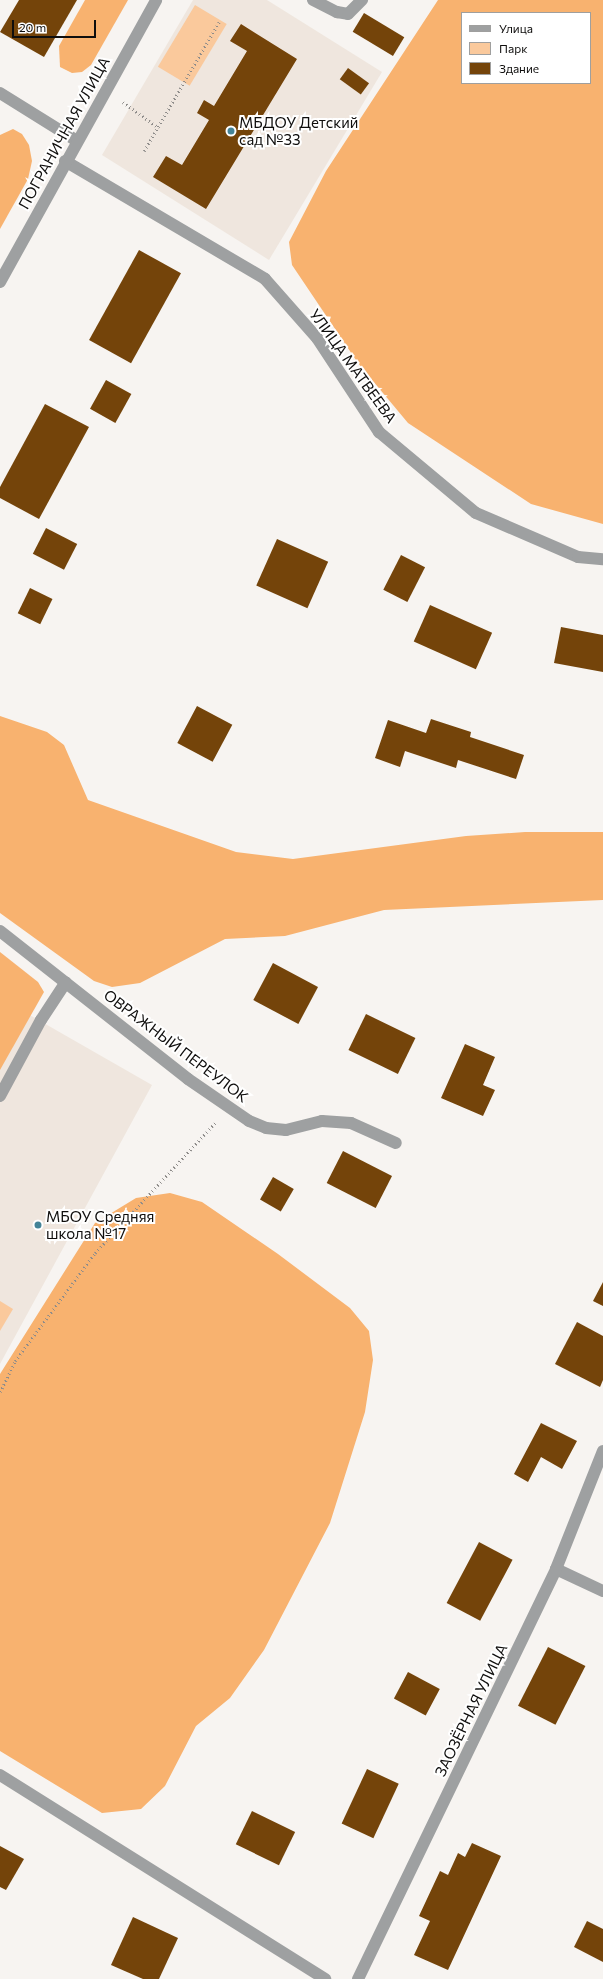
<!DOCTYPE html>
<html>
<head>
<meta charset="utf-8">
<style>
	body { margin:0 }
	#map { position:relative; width:603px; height:1979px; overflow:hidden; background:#f7f4f1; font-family:Commissioner,sans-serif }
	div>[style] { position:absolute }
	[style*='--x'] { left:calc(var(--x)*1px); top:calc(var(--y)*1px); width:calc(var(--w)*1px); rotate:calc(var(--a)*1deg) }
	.built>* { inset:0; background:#efe6de }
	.green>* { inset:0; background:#fac99c; transform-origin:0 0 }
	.forest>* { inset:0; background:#f8b26f }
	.building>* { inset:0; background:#74440a; transform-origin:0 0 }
	.path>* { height:2.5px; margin-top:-1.25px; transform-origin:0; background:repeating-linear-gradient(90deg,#8e8c8a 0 1px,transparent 0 4px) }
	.minor>* { height:12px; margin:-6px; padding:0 6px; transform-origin:6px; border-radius:6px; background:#9ea0a1 }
	.dots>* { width:11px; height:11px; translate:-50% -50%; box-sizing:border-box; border:2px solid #fff; border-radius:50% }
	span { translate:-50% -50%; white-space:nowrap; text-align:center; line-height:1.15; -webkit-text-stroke:4px #fff; paint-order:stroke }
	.poi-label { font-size:15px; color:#0f0e0d }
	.left { translate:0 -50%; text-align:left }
	.street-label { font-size:15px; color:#0f0e0d }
	.legend { position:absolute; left:461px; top:12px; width:130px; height:72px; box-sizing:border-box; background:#fff; border:1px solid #9f9f9e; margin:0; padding:5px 7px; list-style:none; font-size:12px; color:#0f0e0d }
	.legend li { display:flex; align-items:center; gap:8px; height:20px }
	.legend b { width:20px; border:1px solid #9f9f9e }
	.scale { position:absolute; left:12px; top:20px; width:84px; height:18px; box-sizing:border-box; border:2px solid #0f0e0d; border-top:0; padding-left:5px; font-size:12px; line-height:14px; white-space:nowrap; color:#0f0e0d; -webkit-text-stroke:3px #fff; paint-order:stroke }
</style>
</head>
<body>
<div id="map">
	<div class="built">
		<i style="clip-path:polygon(193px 0,267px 0,382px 72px,269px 260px,102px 155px)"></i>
		<i style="clip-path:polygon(0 998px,152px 1085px,0 1364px)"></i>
	</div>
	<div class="green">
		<i style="left:195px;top:5px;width:37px;height:72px;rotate:31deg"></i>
		<i style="clip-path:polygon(0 1301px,13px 1309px,0 1331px)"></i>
	</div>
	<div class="forest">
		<i style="clip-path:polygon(85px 0,128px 0,91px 65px,82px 72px,72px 73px,60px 67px,59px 46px)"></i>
		<i style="clip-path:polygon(evenodd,438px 0,603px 0,603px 524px,531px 504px,408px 423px,358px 363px,292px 265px,289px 242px,326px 171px,438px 0,462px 13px,590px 13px,590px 83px,462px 83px,462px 13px)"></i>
		<i style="clip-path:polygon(13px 129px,22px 134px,29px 145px,32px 161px,28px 179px,0 229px,0 135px)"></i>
		<i style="clip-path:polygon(0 716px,47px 732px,64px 745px,88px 800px,236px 852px,293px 859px,466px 836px,525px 832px,603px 832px,603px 900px,384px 910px,285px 936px,225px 939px,140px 983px,112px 987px,94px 981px,0 913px)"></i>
		<i style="clip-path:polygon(0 952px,38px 982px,44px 992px,0 1070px)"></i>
		<i style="clip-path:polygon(170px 1193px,202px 1202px,278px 1254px,350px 1308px,369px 1331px,373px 1360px,365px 1412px,330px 1523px,264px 1650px,230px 1698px,196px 1726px,165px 1786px,141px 1809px,102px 1813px,0 1751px,0 1374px,95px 1223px,136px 1198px)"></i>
	</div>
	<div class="building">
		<i style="clip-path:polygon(19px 0,77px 0,44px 57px,0 32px)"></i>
		<i style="left:364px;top:13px;width:47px;height:22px;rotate:31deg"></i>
		<i style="clip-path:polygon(241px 24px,297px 59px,206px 209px,153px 177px,166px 156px,182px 165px,209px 120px,197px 113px,204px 100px,214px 106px,247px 51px,230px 41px)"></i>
		<i style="left:348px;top:68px;width:26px;height:14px;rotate:36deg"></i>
		<i style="left:139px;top:250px;width:48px;height:103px;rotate:29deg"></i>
		<i style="left:106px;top:380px;width:29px;height:33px;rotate:29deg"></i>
		<i style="clip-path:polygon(45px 404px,89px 427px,39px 519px,0 498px,0 487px)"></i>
		<i style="left:46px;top:528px;width:35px;height:29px;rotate:27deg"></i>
		<i style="left:277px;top:539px;width:56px;height:51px;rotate:24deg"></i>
		<i style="left:401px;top:555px;width:27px;height:39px;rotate:27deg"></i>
		<i style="left:30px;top:588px;width:25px;height:28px;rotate:26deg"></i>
		<i style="left:430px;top:605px;width:68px;height:40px;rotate:24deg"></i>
		<i style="clip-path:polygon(561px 627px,603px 635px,603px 672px,554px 663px)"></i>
		<i style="left:197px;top:706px;width:40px;height:42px;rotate:28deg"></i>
		<i style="clip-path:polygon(431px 719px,471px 732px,470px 737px,524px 755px,516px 779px,458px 760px,456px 768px,405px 751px,400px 767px,375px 758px,388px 720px,426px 733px)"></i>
		<i style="left:273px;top:963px;width:51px;height:42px;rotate:28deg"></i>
		<i style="left:366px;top:1014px;width:55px;height:40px;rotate:26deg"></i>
		<i style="clip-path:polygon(465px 1044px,495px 1057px,483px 1085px,495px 1090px,483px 1116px,441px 1098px)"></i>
		<i style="left:343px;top:1151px;width:55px;height:36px;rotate:27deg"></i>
		<i style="left:273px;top:1177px;width:24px;height:26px;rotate:30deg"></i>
		<i style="clip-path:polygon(603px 1282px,603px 1306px,593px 1301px)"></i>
		<i style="clip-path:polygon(577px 1322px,603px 1336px,603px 1380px,600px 1387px,555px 1364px)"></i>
		<i style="clip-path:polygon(541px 1423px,577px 1441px,562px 1469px,541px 1457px,528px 1482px,514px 1474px)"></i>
		<i style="left:479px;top:1542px;width:38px;height:69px;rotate:28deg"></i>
		<i style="left:548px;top:1647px;width:42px;height:66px;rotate:27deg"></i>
		<i style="left:408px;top:1672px;width:36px;height:30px;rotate:28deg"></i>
		<i style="left:367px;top:1769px;width:35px;height:60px;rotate:25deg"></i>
		<i style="left:252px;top:1811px;width:48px;height:37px;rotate:26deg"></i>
		<i style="clip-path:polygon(472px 1843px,501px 1856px,448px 1970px,414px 1955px,430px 1921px,419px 1916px,440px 1871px,448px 1875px,458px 1853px,465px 1857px)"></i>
		<i style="clip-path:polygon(0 1846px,24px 1859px,6px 1890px,0 1887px)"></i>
		<i style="clip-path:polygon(133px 1917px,178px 1938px,159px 1979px,143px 1979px,111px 1965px)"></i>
		<i style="clip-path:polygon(587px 1921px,603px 1929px,603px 1962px,574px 1947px)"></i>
	</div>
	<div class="path">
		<i style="--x:123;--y:102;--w:44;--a:35.8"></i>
		<i style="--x:144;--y:151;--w:149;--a:-59.8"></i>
		<i style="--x:0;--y:1392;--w:34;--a:-64"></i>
		<i style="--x:15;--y:1361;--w:134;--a:-53.5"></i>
		<i style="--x:95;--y:1253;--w:177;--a:-47.3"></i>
	</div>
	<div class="minor">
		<i style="--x:313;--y:0;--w:27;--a:27"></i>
		<i style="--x:337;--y:12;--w:11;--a:10"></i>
		<i style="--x:348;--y:14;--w:20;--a:-45"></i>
		<i style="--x:0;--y:93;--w:91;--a:31.9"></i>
		<i style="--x:65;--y:161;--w:232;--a:30.5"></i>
		<i style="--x:265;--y:279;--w:79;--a:48.6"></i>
		<i style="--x:317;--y:338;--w:113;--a:56.6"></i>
		<i style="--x:379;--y:432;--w:126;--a:39.9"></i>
		<i style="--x:476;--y:513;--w:111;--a:23.3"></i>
		<i style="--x:578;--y:557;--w:25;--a:5"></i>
		<i style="--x:0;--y:282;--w:322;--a:-61"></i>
		<i style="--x:0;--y:931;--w:239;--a:38.2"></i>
		<i style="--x:188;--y:1079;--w:74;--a:34.5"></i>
		<i style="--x:249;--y:1121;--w:18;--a:22"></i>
		<i style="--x:266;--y:1128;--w:20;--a:6"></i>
		<i style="--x:286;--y:1130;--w:37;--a:-14"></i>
		<i style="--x:322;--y:1121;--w:29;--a:4"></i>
		<i style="--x:351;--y:1123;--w:49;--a:24"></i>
		<i style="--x:0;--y:1096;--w:86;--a:-61.7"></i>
		<i style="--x:41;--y:1020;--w:45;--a:-56.7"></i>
		<i style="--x:556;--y:1569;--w:52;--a:25.1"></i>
		<i style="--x:0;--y:1775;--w:384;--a:32.1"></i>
		<i style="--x:358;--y:1979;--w:455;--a:-64.2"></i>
		<i style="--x:556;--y:1569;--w:127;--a:-68.3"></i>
	</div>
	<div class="dots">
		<i style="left:231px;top:131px;background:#448498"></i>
		<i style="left:38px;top:1225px;background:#448498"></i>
	</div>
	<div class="poi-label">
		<span class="left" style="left:239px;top:131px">МБДОУ Детский<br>сад №33</span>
		<span class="left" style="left:46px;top:1225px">МБОУ Средняя<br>школа №17</span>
	</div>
	<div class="street-label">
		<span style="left:64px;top:133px;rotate:-61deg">ПОГРАНИЧНАЯ УЛИЦА</span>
		<span style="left:353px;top:366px;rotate:54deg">УЛИЦА МАТВЕЕВА</span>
		<span style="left:176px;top:1046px;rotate:37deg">ОВРАЖНЫЙ ПЕРЕУЛОК</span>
		<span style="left:471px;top:1710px;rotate:-64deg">ЗАОЗЁРНАЯ УЛИЦА</span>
	</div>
	<ul class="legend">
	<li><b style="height:5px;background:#9ea0a1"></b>Улица</li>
	<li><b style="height:11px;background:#fac99c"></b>Парк</li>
	<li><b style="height:11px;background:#74440a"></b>Здание</li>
	</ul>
	<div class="scale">20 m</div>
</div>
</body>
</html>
